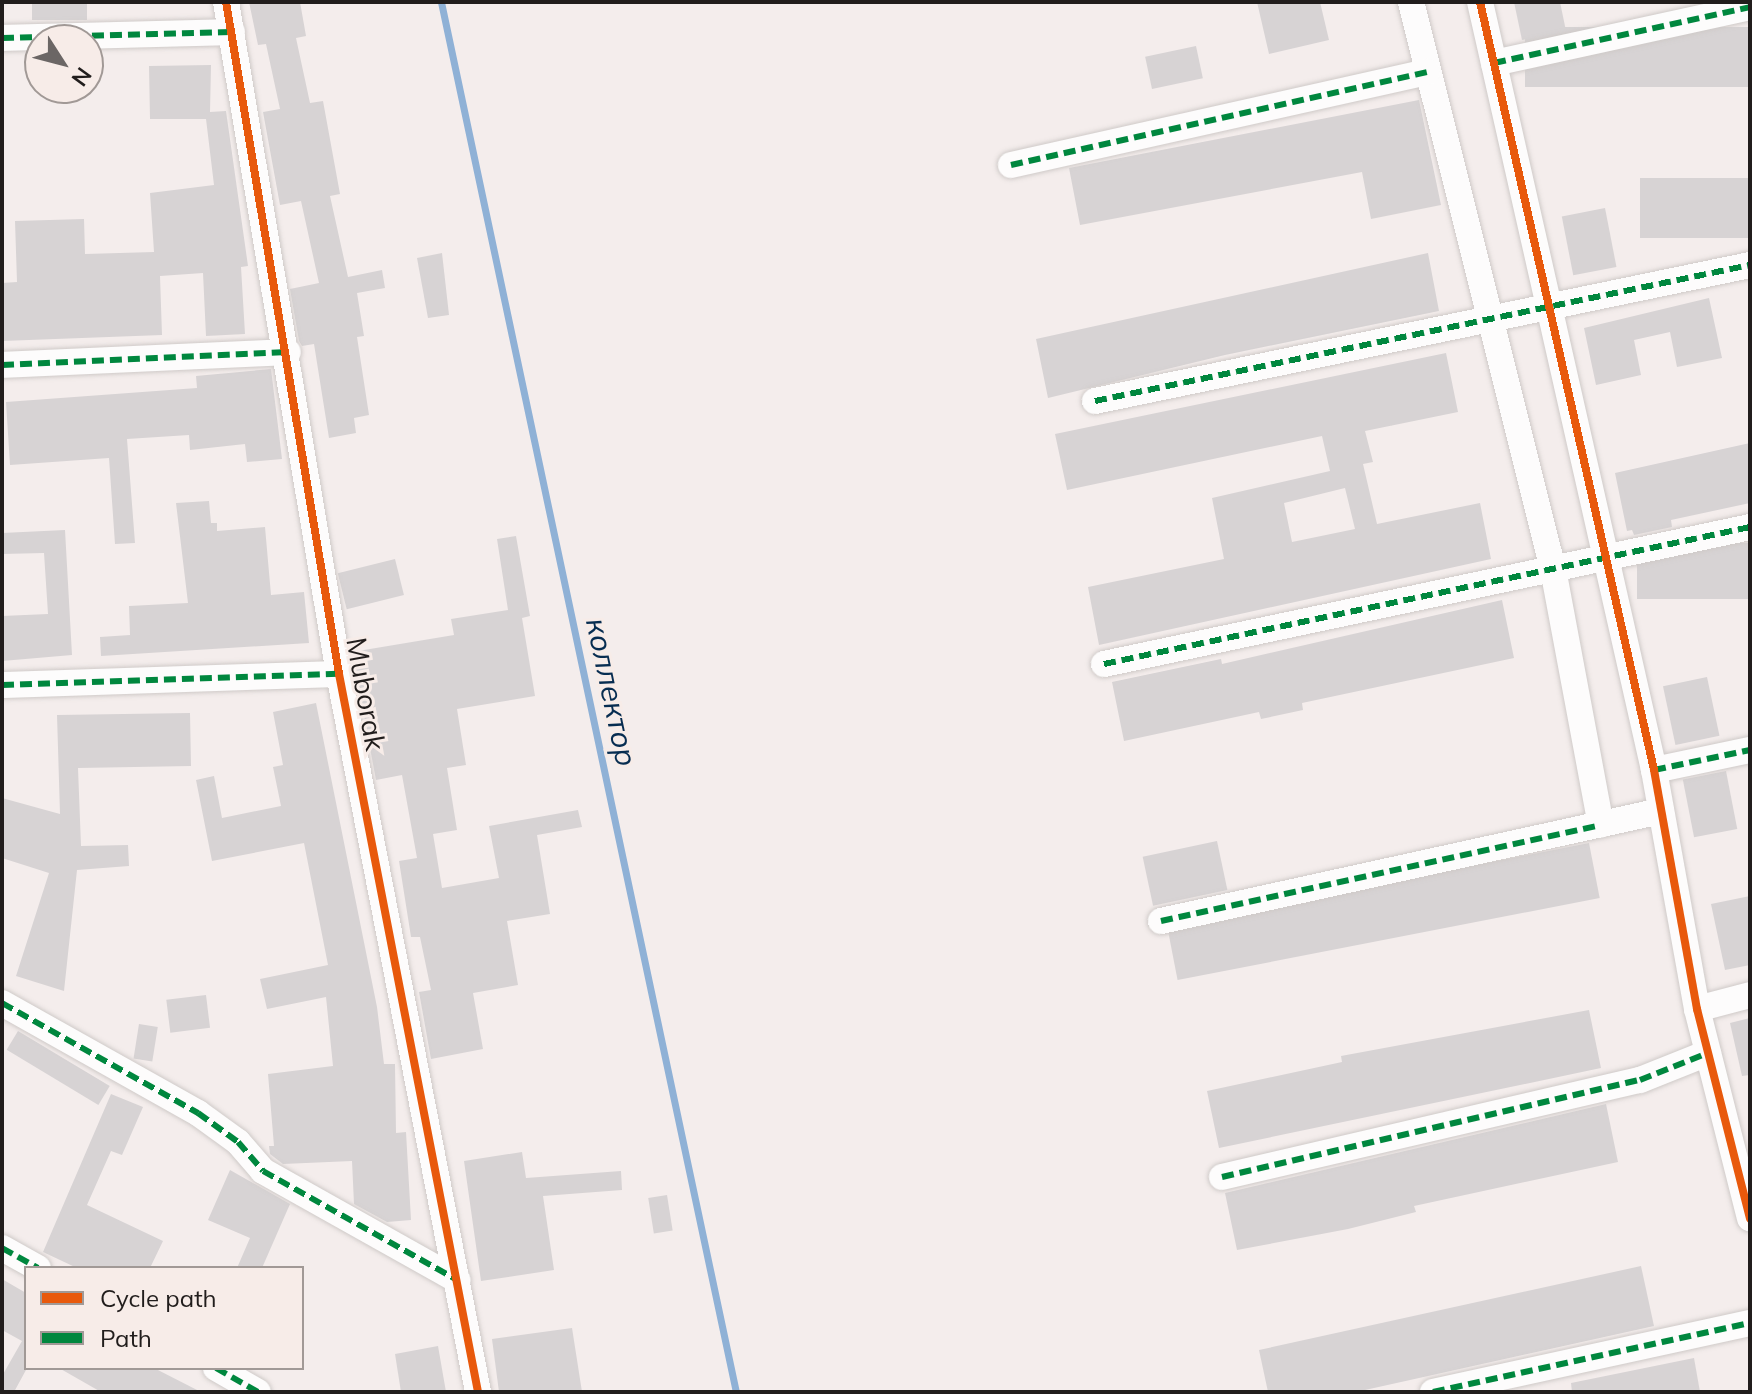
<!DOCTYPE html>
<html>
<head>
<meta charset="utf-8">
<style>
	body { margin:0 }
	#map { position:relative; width:1752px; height:1394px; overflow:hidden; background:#f4edec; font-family:Mulish,sans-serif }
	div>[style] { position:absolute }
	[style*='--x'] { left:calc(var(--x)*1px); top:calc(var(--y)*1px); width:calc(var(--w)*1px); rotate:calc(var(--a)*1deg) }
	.stream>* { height:7px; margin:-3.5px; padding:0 3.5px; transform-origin:3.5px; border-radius:3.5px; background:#8fb1d6 }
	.building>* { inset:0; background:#d7d3d4; transform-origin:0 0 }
	.roads { filter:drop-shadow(0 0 2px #cfcac8) drop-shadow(0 0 2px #cfcac8) }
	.minor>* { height:26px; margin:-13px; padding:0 13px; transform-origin:13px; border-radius:13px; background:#fdfcfc }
	.quiet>* { height:6px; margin-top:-3px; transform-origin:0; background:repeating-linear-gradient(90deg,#00873e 0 12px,transparent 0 18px) }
	.cycleway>* { height:8px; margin:-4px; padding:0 4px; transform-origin:4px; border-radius:4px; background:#e8590c }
	span { translate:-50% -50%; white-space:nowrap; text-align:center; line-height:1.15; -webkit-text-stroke:6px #f7ece8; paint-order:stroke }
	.street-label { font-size:28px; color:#211d1c }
	.water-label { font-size:30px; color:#072d51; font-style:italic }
	.frame { position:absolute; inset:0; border:4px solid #211d1c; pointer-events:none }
	.legend { position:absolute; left:24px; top:1266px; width:280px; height:104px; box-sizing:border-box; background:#f7ece8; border:2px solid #a19996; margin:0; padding:10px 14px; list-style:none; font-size:24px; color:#211d1c }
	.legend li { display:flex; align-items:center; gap:16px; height:40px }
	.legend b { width:40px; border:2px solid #a19996 }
	.north { position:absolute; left:24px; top:24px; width:80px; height:80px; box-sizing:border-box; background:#f7ece8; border:2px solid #a19996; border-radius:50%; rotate:126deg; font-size:22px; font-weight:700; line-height:32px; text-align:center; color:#211d1c }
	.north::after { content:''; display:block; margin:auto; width:28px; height:36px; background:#6b6665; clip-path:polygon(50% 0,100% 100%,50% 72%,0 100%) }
</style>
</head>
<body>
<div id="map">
	<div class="stream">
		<i style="--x:441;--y:2;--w:1421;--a:78.02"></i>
	</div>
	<div class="building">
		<i style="left:32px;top:2px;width:55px;height:18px"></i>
		<i style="clip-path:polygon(249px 2px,300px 2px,306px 36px,296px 38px,310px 103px,323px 101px,340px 194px,330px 196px,348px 277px,382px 270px,385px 288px,357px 293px,364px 336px,357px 337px,369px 415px,354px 418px,356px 433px,329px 438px,314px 344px,302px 346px,299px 341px,290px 289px,319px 283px,301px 201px,280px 205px,263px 112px,280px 109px,266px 44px,258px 45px)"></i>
		<i style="clip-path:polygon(1257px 2px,1320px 2px,1329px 40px,1269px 54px)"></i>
		<i style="clip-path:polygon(1514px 2px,1560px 2px,1566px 31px,1522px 40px)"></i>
		<i style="left:1750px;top:27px;width:60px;height:225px;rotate:90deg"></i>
		<i style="left:1196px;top:46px;width:33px;height:52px;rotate:78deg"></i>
		<i style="clip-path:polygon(211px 65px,210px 112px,226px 111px,248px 266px,241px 267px,245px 334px,206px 336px,203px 273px,160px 276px,162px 335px,2px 341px,2px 283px,17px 282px,15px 221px,84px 219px,85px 254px,154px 252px,150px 193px,214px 185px,206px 119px,150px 119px,149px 66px)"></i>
		<i style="clip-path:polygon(1419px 100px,1441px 205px,1371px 219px,1362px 172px,1080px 225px,1069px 168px)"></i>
		<i style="left:1750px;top:178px;width:60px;height:110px;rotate:90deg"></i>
		<i style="left:1605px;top:208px;width:60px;height:44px;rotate:79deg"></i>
		<i style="clip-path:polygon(442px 253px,449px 315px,428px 318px,417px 258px)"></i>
		<i style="clip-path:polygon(1428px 253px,1439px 311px,1225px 355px,1048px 398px,1036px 339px)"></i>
		<i style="clip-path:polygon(1709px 298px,1722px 358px,1677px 367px,1670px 332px,1634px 340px,1641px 375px,1596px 385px,1584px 328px)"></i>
		<i style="clip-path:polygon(evenodd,1446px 353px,1458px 412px,1365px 431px,1373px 462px,1363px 464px,1377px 524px,1480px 503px,1491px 559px,1099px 645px,1088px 587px,1224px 559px,1212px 498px,1330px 471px,1322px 436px,1067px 490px,1055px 434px,1446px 353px,1345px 488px,1355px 529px,1292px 542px,1284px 503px,1345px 488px)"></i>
		<i style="clip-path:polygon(271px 369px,282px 459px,247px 462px,245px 444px,190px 450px,189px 435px,127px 439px,135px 543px,115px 544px,109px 458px,10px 465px,6px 402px,197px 388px,196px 376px)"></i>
		<i style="clip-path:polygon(1750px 443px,1750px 503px,1671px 520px,1672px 527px,1634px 535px,1632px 530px,1627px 531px,1615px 473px)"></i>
		<i style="clip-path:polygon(209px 501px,211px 523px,217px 523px,217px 531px,265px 527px,271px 595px,304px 592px,309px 643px,101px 656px,100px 637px,130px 635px,129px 606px,188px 603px,176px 503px)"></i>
		<i style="clip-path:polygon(65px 530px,72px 655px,2px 661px,2px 616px,48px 614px,44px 553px,2px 554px,2px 533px)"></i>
		<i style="clip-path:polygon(516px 536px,530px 616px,522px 618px,535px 696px,457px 709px,466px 765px,447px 768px,457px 830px,433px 834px,442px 888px,499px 878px,489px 826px,578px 810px,582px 827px,537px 835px,550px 914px,507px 921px,518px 985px,473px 993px,483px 1049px,431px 1059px,419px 992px,431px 990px,420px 937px,411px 937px,399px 861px,417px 858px,402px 775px,376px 780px,352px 652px,454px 635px,451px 619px,508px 610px,497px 539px)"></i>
		<i style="left:1750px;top:543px;width:56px;height:113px;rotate:90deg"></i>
		<i style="left:395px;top:559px;width:37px;height:59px;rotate:76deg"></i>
		<i style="clip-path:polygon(1502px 600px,1514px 658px,1302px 703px,1303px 710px,1261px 719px,1259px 712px,1124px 741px,1112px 682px,1221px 659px,1222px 664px)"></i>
		<i style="left:1707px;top:677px;width:60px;height:45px;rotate:78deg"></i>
		<i style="clip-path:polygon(316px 703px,377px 1007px,384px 1064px,395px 1064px,396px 1133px,406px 1132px,411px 1220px,387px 1222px,354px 1204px,352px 1161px,283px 1164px,270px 1154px,269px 1146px,274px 1146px,268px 1074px,333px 1066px,326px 997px,267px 1009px,260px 979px,328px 965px,304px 843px,212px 861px,196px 780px,214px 776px,222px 818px,281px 806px,273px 767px,283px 765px,273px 712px)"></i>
		<i style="clip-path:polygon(190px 713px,191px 766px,78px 768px,81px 846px,128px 845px,129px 866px,77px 870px,64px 991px,16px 976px,49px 873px,2px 858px,2px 798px,60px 814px,57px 715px)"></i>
		<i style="left:1726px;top:771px;width:59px;height:44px;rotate:79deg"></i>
		<i style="left:1217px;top:841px;width:50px;height:76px;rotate:78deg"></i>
		<i style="left:1589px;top:843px;width:56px;height:430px;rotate:79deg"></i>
		<i style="clip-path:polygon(1750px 896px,1750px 965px,1725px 970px,1711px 904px)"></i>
		<i style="left:206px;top:995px;width:33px;height:40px;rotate:83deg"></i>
		<i style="clip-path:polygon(1589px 1010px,1601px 1068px,1219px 1148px,1207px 1091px,1342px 1062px,1341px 1056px)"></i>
		<i style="clip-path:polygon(1750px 1018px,1750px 1075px,1742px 1076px,1730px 1023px)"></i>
		<i style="left:139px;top:1024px;width:19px;height:35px;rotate:9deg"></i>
		<i style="left:18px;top:1031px;width:107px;height:22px;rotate:31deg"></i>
		<i style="clip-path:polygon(111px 1094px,143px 1107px,122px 1155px,111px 1151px,87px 1205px,163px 1241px,150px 1268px,77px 1268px,43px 1252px)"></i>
		<i style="clip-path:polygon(1606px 1104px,1618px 1162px,1414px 1206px,1416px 1212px,1348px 1229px,1237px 1250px,1225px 1193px)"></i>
		<i style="clip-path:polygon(522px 1152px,526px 1178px,621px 1171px,622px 1190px,543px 1196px,554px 1270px,481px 1281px,464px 1161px)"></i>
		<i style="clip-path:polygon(230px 1170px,290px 1204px,262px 1268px,237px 1268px,250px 1238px,208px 1220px)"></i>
		<i style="left:667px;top:1195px;width:36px;height:19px;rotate:81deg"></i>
		<i style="clip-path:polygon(1641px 1266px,1654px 1326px,1356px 1392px,1268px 1392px,1259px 1350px)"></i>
		<i style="clip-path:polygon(2px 1279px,26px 1293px,26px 1370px,14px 1392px,2px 1392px,2px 1376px,22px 1341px,2px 1330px)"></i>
		<i style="clip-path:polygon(572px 1328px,582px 1392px,499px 1392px,492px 1339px)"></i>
		<i style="clip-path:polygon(438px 1346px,446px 1392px,401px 1392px,395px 1354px)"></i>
		<i style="clip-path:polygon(1694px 1358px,1700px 1392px,1572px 1392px,1571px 1383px)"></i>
		<i style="clip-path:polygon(59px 1368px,154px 1368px,201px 1392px,101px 1392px)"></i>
	</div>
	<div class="roads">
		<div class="minor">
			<i style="--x:226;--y:2;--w:681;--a:80.45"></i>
			<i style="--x:339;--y:674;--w:731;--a:79.04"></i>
			<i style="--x:1411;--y:2;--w:585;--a:75.94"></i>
			<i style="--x:1553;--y:569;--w:260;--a:79.4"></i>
			<i style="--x:1480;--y:2;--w:787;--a:77.23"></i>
			<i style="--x:1654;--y:770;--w:243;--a:79.8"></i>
			<i style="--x:1697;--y:1009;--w:216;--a:75.8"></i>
			<i style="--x:2;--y:38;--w:230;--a:-1.5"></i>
			<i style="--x:1494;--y:63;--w:262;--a:-12.3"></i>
			<i style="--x:1011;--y:165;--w:426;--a:-12.6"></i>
			<i style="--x:2;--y:365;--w:286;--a:-2.6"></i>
			<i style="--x:1095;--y:401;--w:669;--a:-11.73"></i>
			<i style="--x:1104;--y:664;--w:660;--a:-11.97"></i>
			<i style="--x:2;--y:685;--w:337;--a:-1.9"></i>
			<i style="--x:1654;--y:770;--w:98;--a:-11.8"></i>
			<i style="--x:1161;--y:921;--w:512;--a:-12.41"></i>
			<i style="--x:2;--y:1003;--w:225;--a:29.3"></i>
			<i style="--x:198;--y:1113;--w:49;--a:35.9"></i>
			<i style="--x:238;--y:1142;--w:38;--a:49"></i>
			<i style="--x:263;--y:1171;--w:223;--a:29.3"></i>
			<i style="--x:1697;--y:1009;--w:55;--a:-14.8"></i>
			<i style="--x:1222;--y:1177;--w:429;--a:-13.1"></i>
			<i style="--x:1640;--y:1080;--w:73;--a:-21.7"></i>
			<i style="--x:2;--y:1248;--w:41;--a:29.1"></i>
			<i style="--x:216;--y:1368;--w:48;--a:29.7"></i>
			<i style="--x:1433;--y:1392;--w:324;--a:-12.3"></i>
		</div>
	</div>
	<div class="quiet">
		<i style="--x:2;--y:38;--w:230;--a:-1.5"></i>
		<i style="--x:1494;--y:63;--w:262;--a:-12.3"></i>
		<i style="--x:1011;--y:165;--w:426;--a:-12.6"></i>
		<i style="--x:2;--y:365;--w:286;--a:-2.6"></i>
		<i style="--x:1095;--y:401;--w:669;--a:-11.73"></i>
		<i style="--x:1104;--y:664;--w:660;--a:-11.97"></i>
		<i style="--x:2;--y:685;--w:337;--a:-1.9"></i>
		<i style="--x:1654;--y:770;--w:98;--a:-11.8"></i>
		<i style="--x:1161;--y:921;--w:450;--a:-12.3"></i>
		<i style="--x:2;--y:1003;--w:225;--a:29.3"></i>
		<i style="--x:198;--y:1113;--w:49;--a:35.9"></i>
		<i style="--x:238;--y:1142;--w:38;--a:49"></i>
		<i style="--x:263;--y:1171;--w:223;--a:29.3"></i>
		<i style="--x:1222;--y:1177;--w:429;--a:-13.1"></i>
		<i style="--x:1640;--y:1080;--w:73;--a:-21.7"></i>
		<i style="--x:2;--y:1248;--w:41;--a:29.1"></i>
		<i style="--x:216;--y:1368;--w:48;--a:29.7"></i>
		<i style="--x:1433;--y:1392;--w:324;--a:-12.3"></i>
	</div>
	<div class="cycleway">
		<i style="--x:226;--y:2;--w:681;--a:80.45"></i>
		<i style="--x:339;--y:674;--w:731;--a:79.04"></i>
		<i style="--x:1480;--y:2;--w:787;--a:77.23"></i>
		<i style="--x:1654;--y:770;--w:243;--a:79.8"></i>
		<i style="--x:1697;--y:1009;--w:216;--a:75.8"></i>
	</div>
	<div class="street-label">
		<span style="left:366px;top:694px;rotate:80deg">Muborak</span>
	</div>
	<div class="water-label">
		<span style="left:612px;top:692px;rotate:78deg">коллектор</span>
	</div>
	<div class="frame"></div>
	<ul class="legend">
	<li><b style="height:10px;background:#e8590c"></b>Cycle path</li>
	<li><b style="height:10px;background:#00873e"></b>Path</li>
	</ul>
	<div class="north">N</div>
</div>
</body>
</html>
